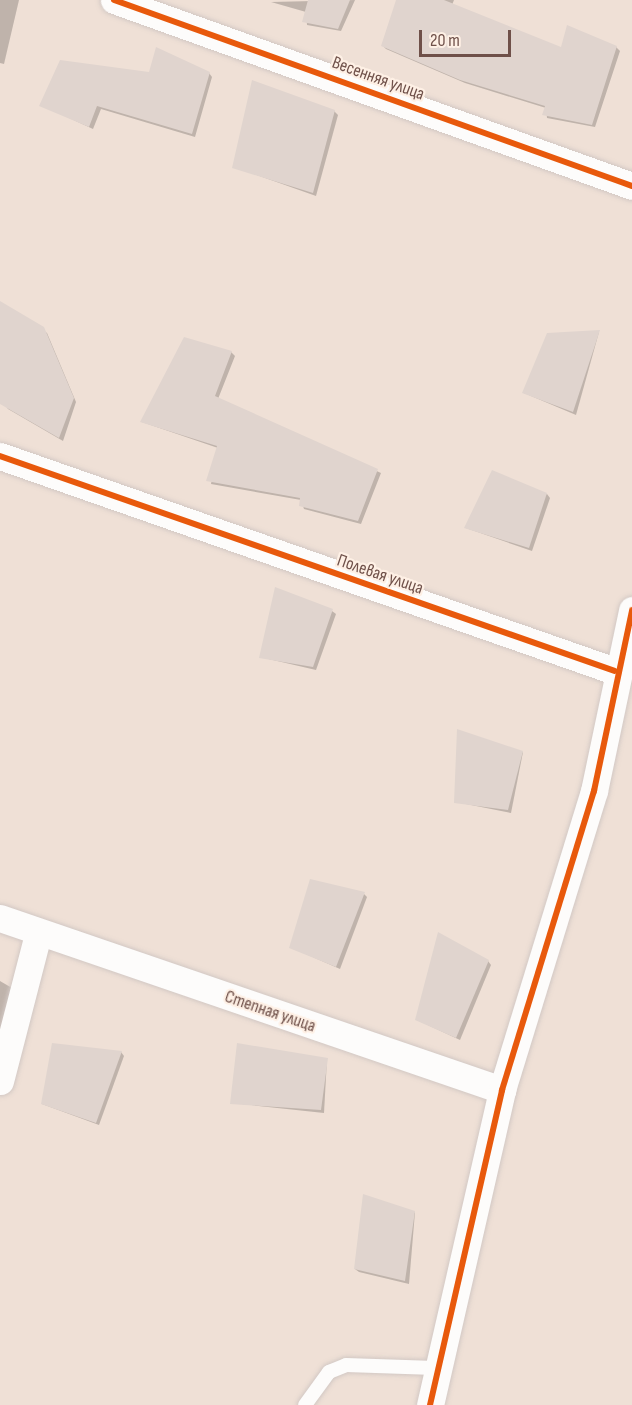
<!DOCTYPE html>
<html>
<head>
<meta charset="utf-8">
<style>
	body { margin:0 }
	#map { position:relative; width:632px; height:1405px; overflow:hidden; background:#f4ece6; font-family:"Sofia Sans Condensed",sans-serif }
	div>[style] { position:absolute }
	[style*='--x'] { left:calc(var(--x)*1px); top:calc(var(--y)*1px); width:calc(var(--w)*1px); rotate:calc(var(--a)*1deg) }
	.residential>* { inset:0; background:#efe0d6; transform-origin:0 0 }
	.shadow>* { inset:0; background:#0003 }
	.building>* { inset:0; background:#e0d4ce }
	.roads { filter:drop-shadow(0 0 2px #d2c8c4) drop-shadow(0 0 2px #d2c8c4) }
	.lane>* { height:14px; margin:-7px; padding:0 7px; transform-origin:7px; border-radius:7px; background:#fdfcfb }
	.street>* { height:27px; margin:-13.5px; padding:0 13.5px; transform-origin:13.5px; border-radius:13.5px; background:#fdfcfb }
	.cycleway>* { height:6px; margin:-3px; padding:0 3px; transform-origin:3px; border-radius:3px; background:#e8590c }
	span { translate:-50% -50%; white-space:nowrap; text-align:center; line-height:1.15; -webkit-text-stroke:4.5px #fef0e5; paint-order:stroke }
	.street-label { font-size:18px; color:#6f5049 }
	.scale { position:absolute; left:419px; top:30px; width:92px; height:27px; box-sizing:border-box; border:3px solid #6f5049; border-top:0; padding-left:8px; font-size:18px; line-height:21px; white-space:nowrap; color:#6f5049; -webkit-text-stroke:4px #fef0e5; paint-order:stroke }
</style>
</head>
<body>
<div id="map">
	<div class="residential">
		<i style="left:0;top:0;width:632px;height:1405px"></i>
	</div>
	<div class="shadow">
		<i style="clip-path:polygon(0 0,19px 0,4px 64px,0 63px)"></i>
		<i style="clip-path:polygon(355px 0,341px 31px,307px 25px,306px 12px,271px 2px)"></i>
		<i style="clip-path:polygon(397px 0,454px 0,452px 5px,562px 49px,616px 47px,620px 51px,595px 127px,547px 118px,546px 108px,465px 83px,386px 49px,382px 45px)"></i>
		<i style="clip-path:polygon(209px 73px,212px 77px,195px 137px,101px 109px,93px 129px,41px 105px,151px 74px)"></i>
		<i style="clip-path:polygon(334px 111px,338px 115px,316px 196px,234px 167px)"></i>
		<i style="clip-path:polygon(0 303px,47px 333px,76px 402px,63px 441px,8px 409px,0 398px)"></i>
		<i style="clip-path:polygon(599px 332px,576px 415px,524px 393px,548px 334px)"></i>
		<i style="clip-path:polygon(231px 352px,235px 356px,218px 399px,381px 473px,361px 524px,304px 509px,301px 500px,211px 484px,218px 448px,142px 422px)"></i>
		<i style="clip-path:polygon(547px 494px,550px 498px,532px 551px,466px 528px)"></i>
		<i style="clip-path:polygon(332px 611px,336px 614px,316px 670px,260px 657px)"></i>
		<i style="clip-path:polygon(523px 752px,511px 813px,456px 802px)"></i>
		<i style="clip-path:polygon(364px 894px,367px 897px,340px 969px,290px 947px)"></i>
		<i style="clip-path:polygon(488px 961px,491px 965px,460px 1040px,417px 1020px)"></i>
		<i style="clip-path:polygon(0 981px,12px 988px,0 1031px)"></i>
		<i style="clip-path:polygon(121px 1052px,124px 1056px,99px 1125px,42px 1104px)"></i>
		<i style="clip-path:polygon(327px 1059px,324px 1113px,232px 1103px)"></i>
		<i style="clip-path:polygon(415px 1212px,409px 1284px,359px 1272px,355px 1269px)"></i>
	</div>
	<div class="building">
		<i style="clip-path:polygon(308px 0,350px 0,338px 29px,302px 22px)"></i>
		<i style="clip-path:polygon(396px 0,444px 0,561px 47px,567px 25px,617px 46px,592px 125px,542px 115px,545px 106px,460px 80px,381px 46px)"></i>
		<i style="clip-path:polygon(156px 47px,210px 72px,192px 134px,97px 106px,89px 127px,39px 106px,60px 60px,149px 72px)"></i>
		<i style="clip-path:polygon(252px 80px,335px 110px,313px 193px,232px 168px)"></i>
		<i style="clip-path:polygon(0 301px,44px 327px,74px 398px,59px 438px,0 404px)"></i>
		<i style="clip-path:polygon(600px 330px,573px 412px,522px 393px,547px 333px)"></i>
		<i style="clip-path:polygon(184px 337px,232px 351px,215px 396px,378px 469px,358px 521px,299px 506px,300px 498px,206px 481px,217px 446px,140px 422px)"></i>
		<i style="clip-path:polygon(492px 470px,547px 493px,529px 548px,464px 528px)"></i>
		<i style="clip-path:polygon(275px 587px,333px 609px,313px 667px,259px 658px)"></i>
		<i style="clip-path:polygon(457px 729px,523px 751px,508px 810px,454px 803px)"></i>
		<i style="clip-path:polygon(310px 879px,365px 892px,336px 967px,289px 948px)"></i>
		<i style="clip-path:polygon(438px 932px,489px 960px,456px 1038px,415px 1020px)"></i>
		<i style="clip-path:polygon(52px 1043px,122px 1051px,96px 1123px,41px 1104px)"></i>
		<i style="clip-path:polygon(237px 1043px,328px 1058px,321px 1110px,230px 1104px)"></i>
		<i style="clip-path:polygon(363px 1194px,415px 1211px,405px 1281px,354px 1269px)"></i>
	</div>
	<div class="roads">
		<div class="lane">
			<i style="--x:305;--y:1405;--w:41;--a:-54"></i>
			<i style="--x:329;--y:1372;--w:18;--a:-22"></i>
			<i style="--x:346;--y:1365;--w:89;--a:1.9"></i>
		</div>
		<div class="street">
			<i style="--x:114;--y:0;--w:550;--a:19.75"></i>
			<i style="--x:0;--y:456;--w:651;--a:19.27"></i>
			<i style="--x:0;--y:918;--w:531;--a:18.91"></i>
			<i style="--x:0;--y:1081;--w:152;--a:-75.5"></i>
			<i style="--x:430;--y:1405;--w:323;--a:-77.1"></i>
			<i style="--x:502;--y:1090;--w:313;--a:-72.9"></i>
			<i style="--x:594;--y:791;--w:185;--a:-78.1"></i>
		</div>
	</div>
	<div class="cycleway">
		<i style="--x:114;--y:0;--w:550;--a:19.75"></i>
		<i style="--x:0;--y:456;--w:651;--a:19.27"></i>
		<i style="--x:430;--y:1405;--w:323;--a:-77.1"></i>
		<i style="--x:502;--y:1090;--w:313;--a:-72.9"></i>
		<i style="--x:594;--y:791;--w:185;--a:-78.1"></i>
	</div>
	<div class="street-label">
		<span style="left:378px;top:79px;rotate:20deg">Весенняя улица</span>
		<span style="left:380px;top:575px;rotate:19deg">Полевая улица</span>
		<span style="left:270px;top:1012px;rotate:19deg">Степная улица</span>
	</div>
	<div class="scale">20 m</div>
</div>
</body>
</html>
